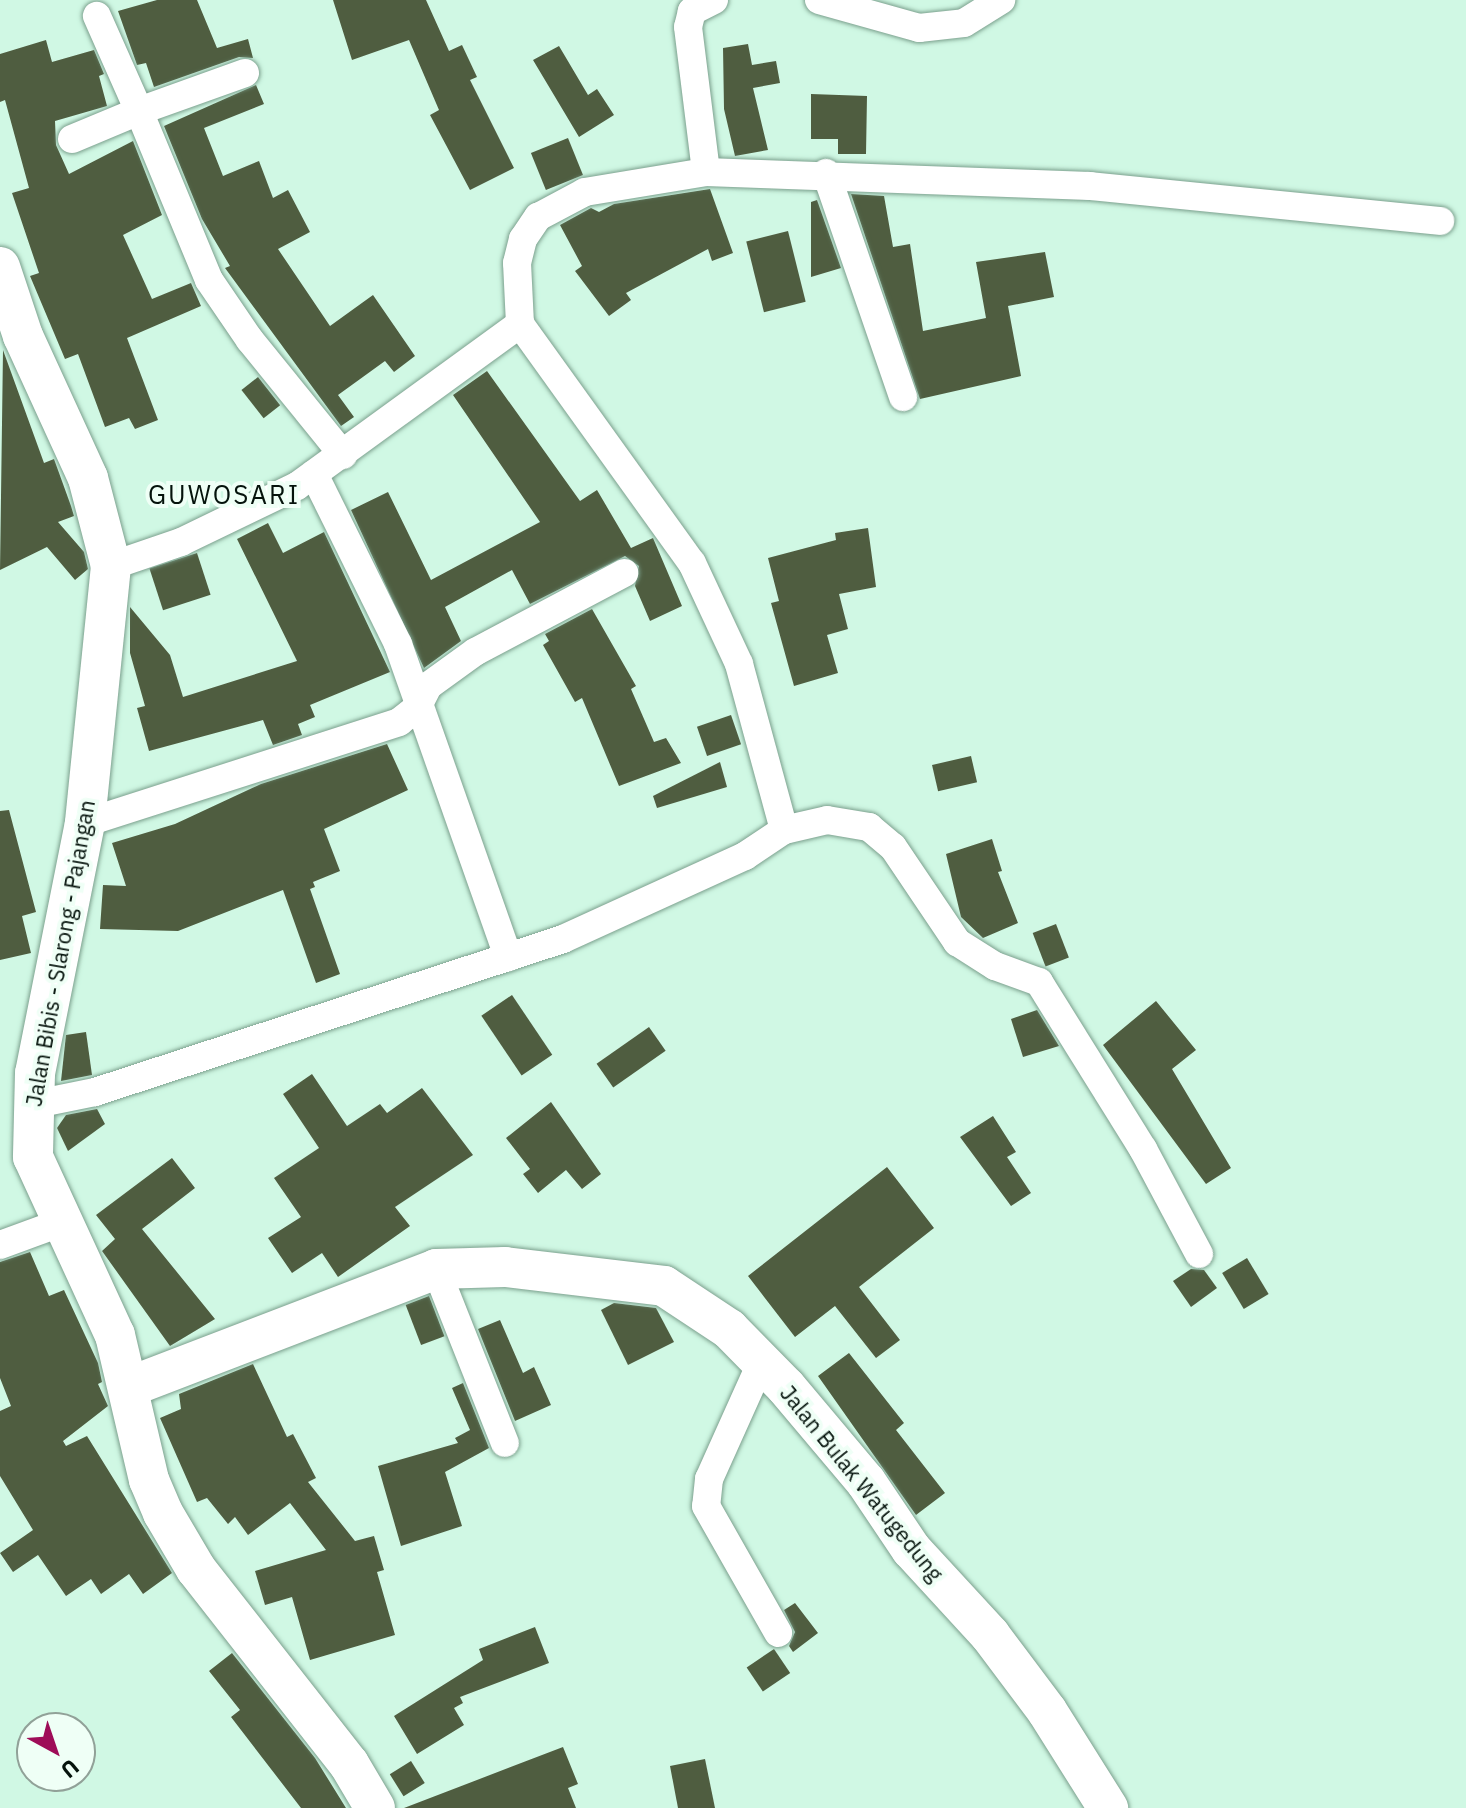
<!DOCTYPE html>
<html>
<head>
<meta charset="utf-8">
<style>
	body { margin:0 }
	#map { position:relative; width:1466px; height:1808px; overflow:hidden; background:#d0f8e4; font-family:"IBM Plex Sans",sans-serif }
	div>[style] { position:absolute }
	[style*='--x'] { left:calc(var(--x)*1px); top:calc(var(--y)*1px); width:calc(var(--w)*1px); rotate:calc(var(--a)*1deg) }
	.building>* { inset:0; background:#4f5d40; transform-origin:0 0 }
	.roads { filter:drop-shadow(0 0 2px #7ba08d) drop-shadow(0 0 2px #7ba08d) }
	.street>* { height:28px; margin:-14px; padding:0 14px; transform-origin:14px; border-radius:14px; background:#fff }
	.secondary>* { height:40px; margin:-20px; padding:0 20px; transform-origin:20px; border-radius:20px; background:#fff }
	span { translate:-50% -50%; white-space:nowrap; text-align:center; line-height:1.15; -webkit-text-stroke:8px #effff6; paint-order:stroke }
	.street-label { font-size:22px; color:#05130c }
	.quarter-label { font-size:26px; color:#05130c; letter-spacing:2px }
	.north { position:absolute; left:16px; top:1712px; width:80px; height:80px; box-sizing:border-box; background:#effff6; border:2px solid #91a198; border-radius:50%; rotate:140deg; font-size:22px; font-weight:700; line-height:32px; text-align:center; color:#05130c }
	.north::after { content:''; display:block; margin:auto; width:28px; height:36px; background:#9e0d58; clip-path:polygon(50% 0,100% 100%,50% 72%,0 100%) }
</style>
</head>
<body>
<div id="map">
	<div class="building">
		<i style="clip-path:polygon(157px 0,197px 0,217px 48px,248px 39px,253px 58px,239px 57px,154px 87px,146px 63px,137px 65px,118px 11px)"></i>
		<i style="clip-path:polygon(333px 0,426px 0,449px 51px,462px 45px,477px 77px,470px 80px,514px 168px,470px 190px,430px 115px,439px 110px,409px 40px,352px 60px)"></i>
		<i style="clip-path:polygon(46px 40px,52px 62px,94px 50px,104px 74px,99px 76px,107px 106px,55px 121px,56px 145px,69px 174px,133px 141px,162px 215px,123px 235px,152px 299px,191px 283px,201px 306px,127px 338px,158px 420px,135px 429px,129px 418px,105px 427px,78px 354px,65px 359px,30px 276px,39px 273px,12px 193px,29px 188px,5px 100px,0 102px,0 54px)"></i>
		<i style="clip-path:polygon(748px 44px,752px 65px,776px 61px,780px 83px,753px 88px,768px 150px,735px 156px,724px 109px,723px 48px)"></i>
		<i style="clip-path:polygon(559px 46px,588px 95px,597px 89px,614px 115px,579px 137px,533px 60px)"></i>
		<i style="clip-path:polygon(256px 85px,264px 104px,204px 128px,223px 176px,259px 161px,273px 198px,288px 190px,310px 232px,278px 249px,330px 326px,373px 295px,415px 356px,394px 372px,385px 361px,338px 395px,354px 417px,341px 426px,225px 268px,230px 266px,202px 219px,164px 126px)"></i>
		<i style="clip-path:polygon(811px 94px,867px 96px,866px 154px,838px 154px,838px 139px,811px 139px)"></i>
		<i style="left:568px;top:138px;width:40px;height:40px;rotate:68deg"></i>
		<i style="clip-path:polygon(710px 189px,733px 253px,712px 261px,708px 249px,626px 293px,631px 300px,609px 316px,575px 271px,582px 266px,560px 225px,591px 208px,599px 212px,614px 204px)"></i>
		<i style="clip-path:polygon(851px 194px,884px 196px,893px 247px,910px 244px,923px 331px,986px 318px,976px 262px,1045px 252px,1054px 297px,1008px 306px,1021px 376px,920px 399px)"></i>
		<i style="clip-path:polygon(817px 200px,841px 268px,811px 277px,811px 202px)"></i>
		<i style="left:788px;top:231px;width:73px;height:43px;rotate:76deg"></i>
		<i style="clip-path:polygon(3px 350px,44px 463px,54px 459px,71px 506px,74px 516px,58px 522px,84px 552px,88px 569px,75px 580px,47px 547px,0 570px)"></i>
		<i style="clip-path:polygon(487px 371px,580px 501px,597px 490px,631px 548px,653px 538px,682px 606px,650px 621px,635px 586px,639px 566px,625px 556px,530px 604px,512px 570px,445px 607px,461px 641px,424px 668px,351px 510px,388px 492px,431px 580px,540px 522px,453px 395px)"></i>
		<i style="left:258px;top:377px;width:36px;height:21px;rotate:52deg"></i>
		<i style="clip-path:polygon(268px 523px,283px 553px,324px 532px,390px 672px,310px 705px,315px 717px,298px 724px,302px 735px,273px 745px,263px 720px,149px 751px,137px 708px,145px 706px,130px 653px,130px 607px,170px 655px,183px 697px,297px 661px,237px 539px)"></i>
		<i style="clip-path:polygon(868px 528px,876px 587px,839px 594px,848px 629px,827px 635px,838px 673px,794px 686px,771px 603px,779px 601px,768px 558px,836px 540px,835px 533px)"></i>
		<i style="left:197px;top:553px;width:44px;height:50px;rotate:72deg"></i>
		<i style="clip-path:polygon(592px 609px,636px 686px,631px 689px,654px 742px,666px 738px,681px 763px,619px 786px,582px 698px,575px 702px,543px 645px,549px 641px,545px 634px)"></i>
		<i style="left:731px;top:715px;width:31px;height:36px;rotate:71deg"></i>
		<i style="clip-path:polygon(387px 744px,408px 790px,324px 829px,340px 871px,313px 882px,315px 887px,310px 889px,340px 974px,316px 983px,283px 890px,178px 931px,100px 929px,103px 885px,126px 886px,112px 843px,175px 824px,261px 784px)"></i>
		<i style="left:971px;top:756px;width:27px;height:40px;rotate:77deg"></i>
		<i style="clip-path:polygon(720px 762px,727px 787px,657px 808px,653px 796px)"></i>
		<i style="clip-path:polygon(9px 810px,36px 912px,22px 916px,31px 953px,0 960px,0 811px)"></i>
		<i style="clip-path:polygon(992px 839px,1002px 871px,998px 872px,1018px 923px,983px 938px,961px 917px,946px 854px)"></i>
		<i style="left:1056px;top:924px;width:36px;height:25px;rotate:69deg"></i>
		<i style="left:512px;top:995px;width:72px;height:37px;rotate:56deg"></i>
		<i style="clip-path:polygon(1156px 1001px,1196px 1050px,1172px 1069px,1231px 1168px,1206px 1184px,1103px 1045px)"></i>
		<i style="clip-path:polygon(1037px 1010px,1059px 1046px,1023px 1057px,1011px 1019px)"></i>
		<i style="left:649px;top:1027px;width:29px;height:64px;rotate:55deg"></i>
		<i style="clip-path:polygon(86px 1032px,92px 1075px,61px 1081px,66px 1035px)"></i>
		<i style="clip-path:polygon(312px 1074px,347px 1126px,380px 1104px,387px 1113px,422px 1088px,473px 1155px,395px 1207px,410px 1226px,338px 1277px,322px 1253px,292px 1273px,268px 1238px,301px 1217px,274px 1178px,319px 1148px,283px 1094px)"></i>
		<i style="clip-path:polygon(551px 1102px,601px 1174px,582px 1189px,566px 1170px,538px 1193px,523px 1174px,530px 1169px,506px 1138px)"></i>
		<i style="clip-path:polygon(97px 1109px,105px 1124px,68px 1151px,57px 1128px,66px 1115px)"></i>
		<i style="clip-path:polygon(993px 1116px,1016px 1152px,1007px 1157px,1031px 1193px,1011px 1206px,960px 1137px)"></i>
		<i style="clip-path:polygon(172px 1158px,195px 1188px,142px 1229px,215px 1319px,170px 1346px,102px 1251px,115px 1239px,96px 1215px)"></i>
		<i style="clip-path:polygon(887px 1167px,934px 1228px,859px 1287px,900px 1340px,876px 1358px,835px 1306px,795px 1337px,748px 1276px)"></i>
		<i style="clip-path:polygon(30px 1252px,49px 1296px,64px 1290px,98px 1363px,102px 1382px,98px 1384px,108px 1406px,63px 1441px,66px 1446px,87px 1436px,172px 1573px,143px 1594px,129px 1574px,101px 1594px,91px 1579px,66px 1596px,38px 1555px,13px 1572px,0 1553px,33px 1530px,0 1476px,0 1411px,11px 1406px,0 1378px,0 1262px)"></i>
		<i style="left:1247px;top:1258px;width:42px;height:29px;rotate:59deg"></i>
		<i style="clip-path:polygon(1191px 1269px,1204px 1270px,1217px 1288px,1191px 1307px,1173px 1281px)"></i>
		<i style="left:429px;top:1296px;width:43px;height:25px;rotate:69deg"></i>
		<i style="clip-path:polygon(614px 1303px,656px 1308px,674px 1342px,628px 1365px,601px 1310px)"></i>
		<i style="clip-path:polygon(500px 1320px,523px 1373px,534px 1367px,551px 1405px,515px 1421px,478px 1329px)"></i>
		<i style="clip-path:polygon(849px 1353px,904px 1423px,896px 1430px,945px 1493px,916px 1515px,818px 1376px)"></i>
		<i style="clip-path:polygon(253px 1364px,287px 1437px,293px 1434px,316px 1478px,308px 1482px,355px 1541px,374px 1536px,384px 1570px,377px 1572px,395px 1635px,310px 1660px,292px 1597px,265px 1605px,255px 1571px,326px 1550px,290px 1503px,248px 1535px,235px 1517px,228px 1524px,207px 1498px,197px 1502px,160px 1418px,181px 1409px,179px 1394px)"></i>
		<i style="clip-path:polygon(463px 1383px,489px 1448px,445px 1472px,462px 1526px,401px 1546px,378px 1466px,458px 1443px,455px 1438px,470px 1430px,452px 1388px)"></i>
		<i style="clip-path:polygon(795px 1603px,818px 1633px,793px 1652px,789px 1646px,795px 1632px,784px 1610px)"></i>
		<i style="clip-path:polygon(535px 1627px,549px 1663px,460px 1697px,463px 1703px,454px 1708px,464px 1725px,417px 1754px,394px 1716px,483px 1660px,479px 1649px)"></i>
		<i style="left:774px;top:1649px;width:29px;height:33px;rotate:56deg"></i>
		<i style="clip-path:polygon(232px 1653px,315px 1758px,346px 1808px,301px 1808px,231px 1717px,240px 1710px,209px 1671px)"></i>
		<i style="clip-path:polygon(563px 1747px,578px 1784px,568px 1788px,576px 1808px,404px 1808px)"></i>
		<i style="clip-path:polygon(705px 1759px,715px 1808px,678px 1808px,670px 1766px)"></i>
		<i style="left:411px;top:1761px;width:26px;height:25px;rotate:58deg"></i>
	</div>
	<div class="roads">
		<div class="street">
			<i style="--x:714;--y:0;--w:25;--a:153"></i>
			<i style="--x:692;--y:11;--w:16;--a:104"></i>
			<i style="--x:688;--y:27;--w:146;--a:82.9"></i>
			<i style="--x:706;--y:172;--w:384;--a:2.1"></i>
			<i style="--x:1090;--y:186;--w:352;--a:5.7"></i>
			<i style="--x:819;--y:0;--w:104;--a:15.6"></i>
			<i style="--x:919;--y:28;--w:45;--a:-6.3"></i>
			<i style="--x:964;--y:23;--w:44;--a:-31.9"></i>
			<i style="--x:245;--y:73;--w:113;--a:160.3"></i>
			<i style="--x:139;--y:111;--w:183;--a:67.5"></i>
			<i style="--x:209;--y:280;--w:73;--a:55.7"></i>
			<i style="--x:250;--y:340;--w:148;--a:51"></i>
			<i style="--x:72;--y:139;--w:73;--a:-22.7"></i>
			<i style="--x:139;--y:111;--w:104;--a:-113.9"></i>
			<i style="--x:826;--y:173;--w:237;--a:71"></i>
			<i style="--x:520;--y:324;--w:294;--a:54.3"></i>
			<i style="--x:692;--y:563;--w:111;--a:65"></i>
			<i style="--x:739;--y:664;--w:172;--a:74.8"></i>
			<i style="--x:314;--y:474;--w:190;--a:63.7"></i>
			<i style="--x:398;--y:644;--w:332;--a:70.6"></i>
			<i style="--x:111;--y:566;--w:74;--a:-18.9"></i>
			<i style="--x:181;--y:542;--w:129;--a:-25.8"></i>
			<i style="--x:297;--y:486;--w:276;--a:-36"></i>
			<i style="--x:520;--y:324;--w:61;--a:-92.8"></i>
			<i style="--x:517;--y:263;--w:25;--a:-76"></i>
			<i style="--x:523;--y:239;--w:27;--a:-56"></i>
			<i style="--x:538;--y:217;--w:53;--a:-28"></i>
			<i style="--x:585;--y:192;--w:123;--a:-9.4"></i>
			<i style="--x:85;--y:823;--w:330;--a:-17.8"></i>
			<i style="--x:399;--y:722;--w:23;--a:-38"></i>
			<i style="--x:417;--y:708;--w:25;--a:-63"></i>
			<i style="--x:428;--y:686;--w:58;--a:-35.9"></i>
			<i style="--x:475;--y:652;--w:169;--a:-27.9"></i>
			<i style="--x:31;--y:1105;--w:65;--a:-11.5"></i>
			<i style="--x:95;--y:1092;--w:492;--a:-18.1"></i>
			<i style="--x:563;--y:939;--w:200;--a:-24.5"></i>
			<i style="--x:745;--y:856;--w:47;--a:-33.7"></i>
			<i style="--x:784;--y:830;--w:44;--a:-13.1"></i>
			<i style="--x:827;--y:820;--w:43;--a:9.5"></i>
			<i style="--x:869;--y:827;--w:31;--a:40"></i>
			<i style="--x:893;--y:847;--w:115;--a:56"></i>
			<i style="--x:957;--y:942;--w:45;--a:32.3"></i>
			<i style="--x:995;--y:966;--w:47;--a:20"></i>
			<i style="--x:1039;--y:982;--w:197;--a:58.1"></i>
			<i style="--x:1143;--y:1149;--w:119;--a:61.9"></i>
			<i style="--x:0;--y:1245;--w:67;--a:-20.1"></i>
			<i style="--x:436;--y:1269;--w:187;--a:68.4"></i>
			<i style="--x:762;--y:1361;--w:129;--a:114.2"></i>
			<i style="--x:709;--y:1479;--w:27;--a:96"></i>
			<i style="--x:706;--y:1506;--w:146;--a:60.4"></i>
		</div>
		<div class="secondary">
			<i style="--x:0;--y:267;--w:73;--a:71.6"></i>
			<i style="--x:23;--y:336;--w:156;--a:65.4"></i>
			<i style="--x:88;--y:478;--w:91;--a:75.4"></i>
			<i style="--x:111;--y:566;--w:258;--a:95.8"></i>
			<i style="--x:85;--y:823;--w:255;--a:101.3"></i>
			<i style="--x:35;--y:1073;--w:84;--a:91.4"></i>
			<i style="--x:33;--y:1157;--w:196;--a:65.3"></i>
			<i style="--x:115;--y:1335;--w:149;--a:76.8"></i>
			<i style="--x:149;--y:1480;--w:36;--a:67"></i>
			<i style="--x:163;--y:1513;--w:65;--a:59.5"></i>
			<i style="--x:196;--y:1569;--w:248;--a:51.9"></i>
			<i style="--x:349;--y:1764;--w:51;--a:59.4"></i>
			<i style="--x:129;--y:1387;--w:329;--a:-21"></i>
			<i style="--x:436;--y:1269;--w:69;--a:-1.7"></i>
			<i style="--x:505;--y:1267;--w:160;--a:6.8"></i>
			<i style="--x:664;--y:1286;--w:78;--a:33.5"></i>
			<i style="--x:729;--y:1329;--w:81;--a:45.5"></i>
			<i style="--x:786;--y:1387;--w:124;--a:49.9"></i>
			<i style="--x:866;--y:1482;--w:81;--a:56.1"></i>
			<i style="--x:911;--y:1549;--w:117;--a:47.4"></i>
			<i style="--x:990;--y:1635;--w:95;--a:53.1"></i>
			<i style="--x:1047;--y:1711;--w:115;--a:57.8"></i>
		</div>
	</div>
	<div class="street-label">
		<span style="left:60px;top:953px;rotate:-80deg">Jalan Bibis - Slarong - Pajangan</span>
		<span style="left:862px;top:1483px;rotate:51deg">Jalan Bulak Watugedung</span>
	</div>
	<div class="quarter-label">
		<span style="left:224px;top:495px">GUWOSARI</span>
	</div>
	<div class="north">U</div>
</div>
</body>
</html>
